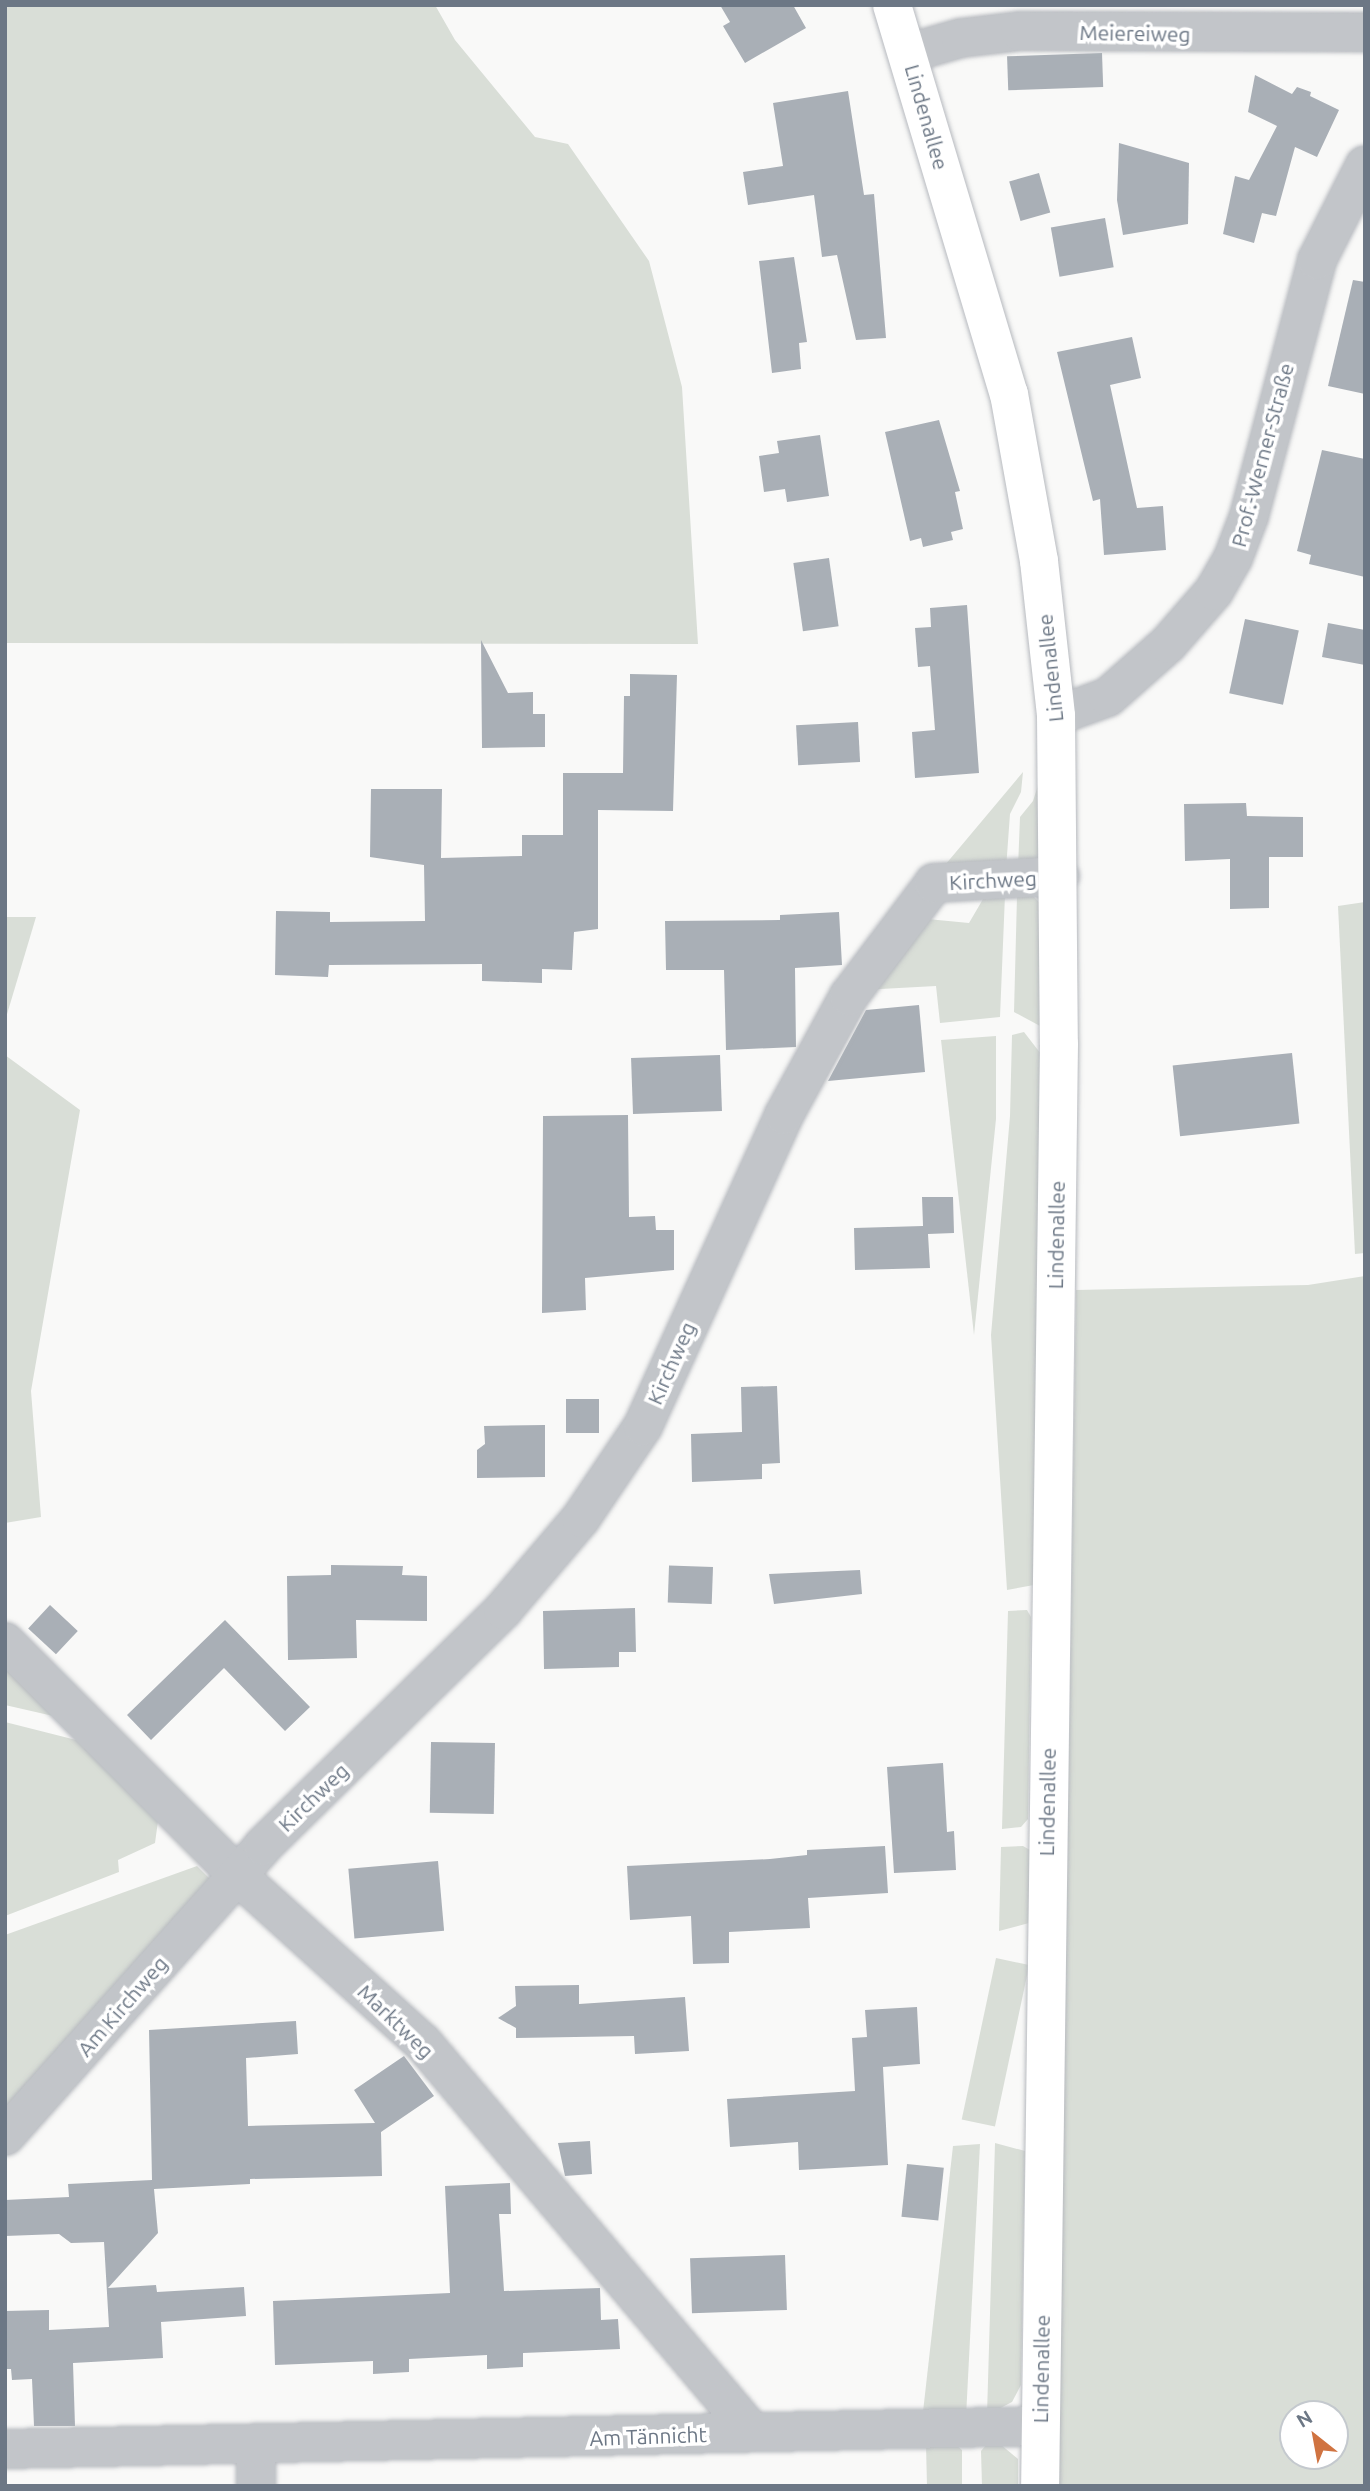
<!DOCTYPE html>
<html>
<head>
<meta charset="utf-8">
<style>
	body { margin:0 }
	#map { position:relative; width:1370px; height:2491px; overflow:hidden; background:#f9f9f8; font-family:Ubuntu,sans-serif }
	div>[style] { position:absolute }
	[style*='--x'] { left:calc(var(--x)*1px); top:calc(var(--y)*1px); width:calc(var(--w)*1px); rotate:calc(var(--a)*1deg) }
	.green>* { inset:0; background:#d9ded7; transform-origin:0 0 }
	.building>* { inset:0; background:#a9afb6; transform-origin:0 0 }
	.roads { filter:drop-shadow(0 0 2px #b7babf) drop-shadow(0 0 2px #b7babf) }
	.street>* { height:38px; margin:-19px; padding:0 19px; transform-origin:19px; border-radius:19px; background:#c2c5c9 }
	.secondary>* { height:38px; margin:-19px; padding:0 19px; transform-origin:19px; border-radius:19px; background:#fff }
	span { translate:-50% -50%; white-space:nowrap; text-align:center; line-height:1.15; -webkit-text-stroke:7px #fff; paint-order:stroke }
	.street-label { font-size:21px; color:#6c7785 }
	.frame { position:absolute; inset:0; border:7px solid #6c7785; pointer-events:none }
	.north { position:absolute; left:1279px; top:2400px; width:70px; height:70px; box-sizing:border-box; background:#fff; border:2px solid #c4c9ce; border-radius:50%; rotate:329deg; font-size:19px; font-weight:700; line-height:28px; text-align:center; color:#6c7785 }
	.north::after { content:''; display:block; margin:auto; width:24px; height:32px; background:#d07341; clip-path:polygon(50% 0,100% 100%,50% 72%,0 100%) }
</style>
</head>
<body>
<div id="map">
	<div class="green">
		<i style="clip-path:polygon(5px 5px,435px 5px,455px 40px,535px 137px,568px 144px,649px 261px,682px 387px,698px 644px,5px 643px)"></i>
		<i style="clip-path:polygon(1023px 772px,1021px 792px,1010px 814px,1006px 869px,940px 871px)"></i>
		<i style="clip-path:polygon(1040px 779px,1042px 867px,1018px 868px,1020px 817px,1033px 801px)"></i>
		<i style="clip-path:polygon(986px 894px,1005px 895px,1000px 1017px,940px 1023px,936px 986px,862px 990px,917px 918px,969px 923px)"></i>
		<i style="clip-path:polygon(1017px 896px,1033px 896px,1042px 905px,1042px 1027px,1014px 1012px)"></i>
		<i style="clip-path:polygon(1365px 902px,1365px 1253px,1355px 1254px,1338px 906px)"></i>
		<i style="clip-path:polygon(5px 917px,36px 917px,5px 1021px)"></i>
		<i style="clip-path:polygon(1024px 1032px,1041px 1054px,1034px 1585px,1007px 1590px,991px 1335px,1010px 1116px,1012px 1035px)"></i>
		<i style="clip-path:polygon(996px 1036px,996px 1119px,974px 1335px,941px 1040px)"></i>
		<i style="clip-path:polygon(5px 1055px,80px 1110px,31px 1391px,41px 1517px,5px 1523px)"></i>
		<i style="clip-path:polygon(evenodd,1365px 1276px,1365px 2486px,1058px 2486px,1076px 1290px,1308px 1285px,1365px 1276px,1293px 2414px,1335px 2414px,1335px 2456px,1293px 2456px,1293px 2414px)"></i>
		<i style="clip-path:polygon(1027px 1610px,1031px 1617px,1028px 1819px,1021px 1827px,1002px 1829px,1008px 1611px)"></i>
		<i style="clip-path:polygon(5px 1653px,75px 1721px,5px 1705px)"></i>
		<i style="clip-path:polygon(5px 1722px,92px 1744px,158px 1821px,155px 1843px,118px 1860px,119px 1872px,5px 1916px)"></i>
		<i style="clip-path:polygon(1023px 1846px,1030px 1850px,1029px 1923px,999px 1931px,1001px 1847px)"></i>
		<i style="clip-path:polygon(197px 1866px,217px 1886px,5px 2120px,5px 1935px)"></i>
		<i style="left:996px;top:1958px;width:34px;height:165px;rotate:12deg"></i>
		<i style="clip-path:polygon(995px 2143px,1025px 2151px,1021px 2385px,1012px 2402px,987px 2415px)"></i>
		<i style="clip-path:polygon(980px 2144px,966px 2417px,923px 2412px,953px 2146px)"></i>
		<i style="clip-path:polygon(987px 2444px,1000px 2444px,1018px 2459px,1018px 2486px,982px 2486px,981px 2451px)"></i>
		<i style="clip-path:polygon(926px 2445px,956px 2445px,962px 2450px,962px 2486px,927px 2486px)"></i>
	</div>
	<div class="building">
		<i style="clip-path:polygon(720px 5px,793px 5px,806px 28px,745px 63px,723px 26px,730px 22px)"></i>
		<i style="left:1102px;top:53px;width:34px;height:95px;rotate:88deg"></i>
		<i style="clip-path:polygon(1255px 75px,1292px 94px,1297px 87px,1311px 92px,1310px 96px,1339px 110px,1317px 157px,1295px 147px,1276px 216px,1262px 213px,1254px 243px,1223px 234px,1235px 176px,1249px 180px,1277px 126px,1248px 112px)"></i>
		<i style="clip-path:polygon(848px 91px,864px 195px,874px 194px,886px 338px,856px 340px,837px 255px,822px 257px,814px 195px,748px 205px,743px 172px,783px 166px,773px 103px)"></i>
		<i style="clip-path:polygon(1119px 143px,1189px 163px,1188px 224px,1123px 235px,1117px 200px)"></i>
		<i style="left:1039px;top:173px;width:41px;height:31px;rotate:74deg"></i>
		<i style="left:1105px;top:218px;width:50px;height:55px;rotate:80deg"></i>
		<i style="clip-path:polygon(794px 257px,807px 342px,799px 343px,801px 369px,772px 373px,759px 261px)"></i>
		<i style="clip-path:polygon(1353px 280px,1365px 282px,1365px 394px,1328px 386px)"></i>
		<i style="clip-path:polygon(1132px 337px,1141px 378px,1110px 385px,1137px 508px,1163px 506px,1166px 550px,1104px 555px,1100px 499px,1093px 501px,1057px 352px)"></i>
		<i style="clip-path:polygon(939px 420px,960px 491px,955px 492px,963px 529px,951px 532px,953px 540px,923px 547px,921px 538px,910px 541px,885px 432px)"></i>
		<i style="clip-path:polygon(820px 435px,829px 496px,787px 502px,785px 489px,764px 492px,759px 456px,779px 453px,777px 441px)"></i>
		<i style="clip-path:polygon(1322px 450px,1365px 459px,1365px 577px,1309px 564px,1311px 555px,1297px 551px)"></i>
		<i style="left:829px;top:558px;width:69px;height:36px;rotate:82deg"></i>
		<i style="clip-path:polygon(967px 605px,979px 773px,915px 778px,912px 732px,935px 730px,930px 666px,918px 667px,915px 628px,931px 627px,930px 608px)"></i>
		<i style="left:1245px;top:619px;width:55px;height:76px;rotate:12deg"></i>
		<i style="clip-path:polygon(1328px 623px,1365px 630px,1365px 665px,1322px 657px)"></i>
		<i style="clip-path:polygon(481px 640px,508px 693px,533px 692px,533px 714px,545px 714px,545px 747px,482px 748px)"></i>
		<i style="clip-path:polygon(630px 674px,677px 675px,673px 811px,598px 810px,598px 929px,574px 932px,572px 970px,542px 969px,542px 983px,482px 981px,482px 964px,329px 965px,328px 977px,275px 975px,276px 911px,330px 912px,330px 922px,425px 921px,424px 865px,370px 857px,371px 789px,442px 789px,441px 858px,522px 856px,522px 835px,563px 835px,563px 773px,623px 773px,624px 696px,630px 696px)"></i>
		<i style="left:858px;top:722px;width:40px;height:62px;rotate:87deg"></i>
		<i style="clip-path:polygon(1246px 803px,1247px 816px,1303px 817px,1303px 857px,1269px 857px,1269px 908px,1230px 909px,1230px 859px,1185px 861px,1184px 804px)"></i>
		<i style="clip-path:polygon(839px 912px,842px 965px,795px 968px,796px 1047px,726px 1050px,724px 970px,666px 970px,665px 921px,780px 920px,780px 915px)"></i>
		<i style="clip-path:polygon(919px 1005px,925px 1072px,828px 1081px,866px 1010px)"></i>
		<i style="left:1292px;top:1053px;width:71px;height:120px;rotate:84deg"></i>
		<i style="left:720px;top:1055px;width:56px;height:89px;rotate:88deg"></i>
		<i style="clip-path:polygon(628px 1115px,629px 1217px,655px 1216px,656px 1230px,674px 1230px,674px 1270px,585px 1278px,586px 1310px,542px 1313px,543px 1116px)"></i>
		<i style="clip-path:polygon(922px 1197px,953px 1197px,954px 1233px,928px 1234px,930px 1268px,855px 1270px,854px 1228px,923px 1226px)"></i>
		<i style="clip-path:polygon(777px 1386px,780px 1463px,762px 1464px,762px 1479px,692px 1482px,691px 1434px,742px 1432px,741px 1387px)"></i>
		<i style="left:566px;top:1399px;width:33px;height:34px"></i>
		<i style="clip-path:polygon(545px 1425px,545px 1477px,477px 1478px,477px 1450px,485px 1444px,484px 1426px)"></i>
		<i style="clip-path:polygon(331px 1565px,403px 1566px,402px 1575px,427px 1576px,427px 1621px,356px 1620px,357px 1658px,288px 1660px,287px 1576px,331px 1575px)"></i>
		<i style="left:713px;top:1567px;width:37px;height:44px;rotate:92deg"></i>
		<i style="clip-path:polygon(860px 1570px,862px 1594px,774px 1604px,769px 1574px)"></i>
		<i style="left:50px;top:1605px;width:38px;height:32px;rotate:43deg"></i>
		<i style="clip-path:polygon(635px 1608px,636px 1652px,619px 1652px,619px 1667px,544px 1669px,543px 1611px)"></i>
		<i style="clip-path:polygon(225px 1620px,310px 1707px,285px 1731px,224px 1668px,151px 1740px,127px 1715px)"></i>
		<i style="left:495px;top:1743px;width:71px;height:64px;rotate:91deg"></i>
		<i style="clip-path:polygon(943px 1763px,947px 1832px,954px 1831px,956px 1870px,894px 1873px,887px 1767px)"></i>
		<i style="clip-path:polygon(885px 1846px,888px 1893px,808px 1898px,810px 1928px,729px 1932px,729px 1963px,693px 1964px,691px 1916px,630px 1920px,627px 1866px,770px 1859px,807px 1855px,807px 1850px)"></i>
		<i style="left:438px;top:1861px;width:70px;height:90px;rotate:85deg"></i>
		<i style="clip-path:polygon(579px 1985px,579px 2004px,685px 1997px,689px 2051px,635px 2054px,634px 2036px,516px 2038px,516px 2028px,498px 2018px,516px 2006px,515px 1986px)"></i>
		<i style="clip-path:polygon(917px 2007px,920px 2064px,883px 2067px,888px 2165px,799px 2170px,798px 2142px,730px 2147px,727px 2099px,855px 2091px,852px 2038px,867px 2037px,865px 2010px)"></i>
		<i style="clip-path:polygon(296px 2021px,298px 2054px,246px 2058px,248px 2126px,375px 2123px,354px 2090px,404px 2056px,434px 2096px,381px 2132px,382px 2176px,250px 2179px,250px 2184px,154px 2189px,158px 2233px,108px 2288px,156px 2285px,157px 2292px,244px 2287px,246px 2316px,161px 2322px,163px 2358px,73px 2363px,75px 2426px,34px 2426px,32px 2379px,12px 2380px,11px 2369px,5px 2369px,5px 2311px,49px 2310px,49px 2330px,109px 2327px,104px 2242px,71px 2243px,59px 2234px,5px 2236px,5px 2200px,69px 2197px,68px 2184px,152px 2180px,149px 2030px)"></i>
		<i style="clip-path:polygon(590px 2141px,592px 2174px,565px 2176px,558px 2143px)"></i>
		<i style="left:907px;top:2164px;width:37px;height:53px;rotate:6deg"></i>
		<i style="clip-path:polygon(510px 2183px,511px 2214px,499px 2214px,504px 2291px,600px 2288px,601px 2320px,618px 2319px,620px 2349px,523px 2353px,523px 2367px,487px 2369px,487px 2355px,409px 2359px,409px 2372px,373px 2374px,373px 2361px,275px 2365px,273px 2301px,450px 2293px,445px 2186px)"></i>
		<i style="left:785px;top:2255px;width:55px;height:95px;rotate:88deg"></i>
	</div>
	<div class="roads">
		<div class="street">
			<i style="--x:909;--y:53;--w:54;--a:-16.1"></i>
			<i style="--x:961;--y:38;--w:59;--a:-6.8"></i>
			<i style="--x:1020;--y:31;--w:345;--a:0.2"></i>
			<i style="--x:1056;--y:716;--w:55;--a:-20.1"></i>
			<i style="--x:1108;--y:697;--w:80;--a:-41.5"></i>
			<i style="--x:1168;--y:644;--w:70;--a:-49"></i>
			<i style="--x:1214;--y:591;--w:38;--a:-60"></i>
			<i style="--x:1233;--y:558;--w:45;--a:-69.1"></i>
			<i style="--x:1249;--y:516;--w:265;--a:-75.1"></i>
			<i style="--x:1317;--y:260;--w:106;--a:-63.2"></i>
			<i style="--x:5;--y:1642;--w:330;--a:45.1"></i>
			<i style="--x:238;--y:1876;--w:249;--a:42.1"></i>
			<i style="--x:423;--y:2043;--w:509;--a:49.78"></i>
			<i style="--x:5;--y:2136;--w:388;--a:-48.3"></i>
			<i style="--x:263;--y:1846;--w:337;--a:-44.5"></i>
			<i style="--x:503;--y:1610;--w:121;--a:-49.7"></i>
			<i style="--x:581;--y:1518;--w:111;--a:-56"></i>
			<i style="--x:643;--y:1426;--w:341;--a:-65.6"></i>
			<i style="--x:784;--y:1115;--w:136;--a:-61.4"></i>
			<i style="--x:849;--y:996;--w:141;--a:-53"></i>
			<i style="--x:934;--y:883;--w:126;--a:-3.2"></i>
			<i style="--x:256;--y:2443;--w:43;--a:90"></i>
			<i style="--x:5;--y:2449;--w:1035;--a:-1.27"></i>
		</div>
		<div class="secondary">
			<i style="--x:892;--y:5;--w:406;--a:73.3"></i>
			<i style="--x:1009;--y:394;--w:170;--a:79.8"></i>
			<i style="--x:1039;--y:561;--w:156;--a:83.7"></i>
			<i style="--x:1056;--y:716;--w:328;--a:89.5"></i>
			<i style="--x:1059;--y:1044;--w:1442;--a:90.75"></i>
		</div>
	</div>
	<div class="street-label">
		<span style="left:1135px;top:33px;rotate:1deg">Meiereiweg</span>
		<span style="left:927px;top:117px;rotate:74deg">Lindenallee</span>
		<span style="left:1262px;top:455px;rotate:-75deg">Prof.-Werner-Straße</span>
		<span style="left:1050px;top:668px;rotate:-96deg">Lindenallee</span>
		<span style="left:993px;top:880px;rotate:-3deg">Kirchweg</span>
		<span style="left:1056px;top:1235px;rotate:-89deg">Lindenallee</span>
		<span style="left:671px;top:1363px;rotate:-66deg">Kirchweg</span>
		<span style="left:313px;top:1797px;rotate:-44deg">Kirchweg</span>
		<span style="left:1047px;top:1802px;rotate:-89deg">Lindenallee</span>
		<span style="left:122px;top:2006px;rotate:-49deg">Am Kirchweg</span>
		<span style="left:396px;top:2021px;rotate:44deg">Marktweg</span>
		<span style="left:1041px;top:2369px;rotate:-89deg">Lindenallee</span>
		<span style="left:648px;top:2436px;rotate:-2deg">Am Tännicht</span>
	</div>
	<div class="frame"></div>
	<div class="north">N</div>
</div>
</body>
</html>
